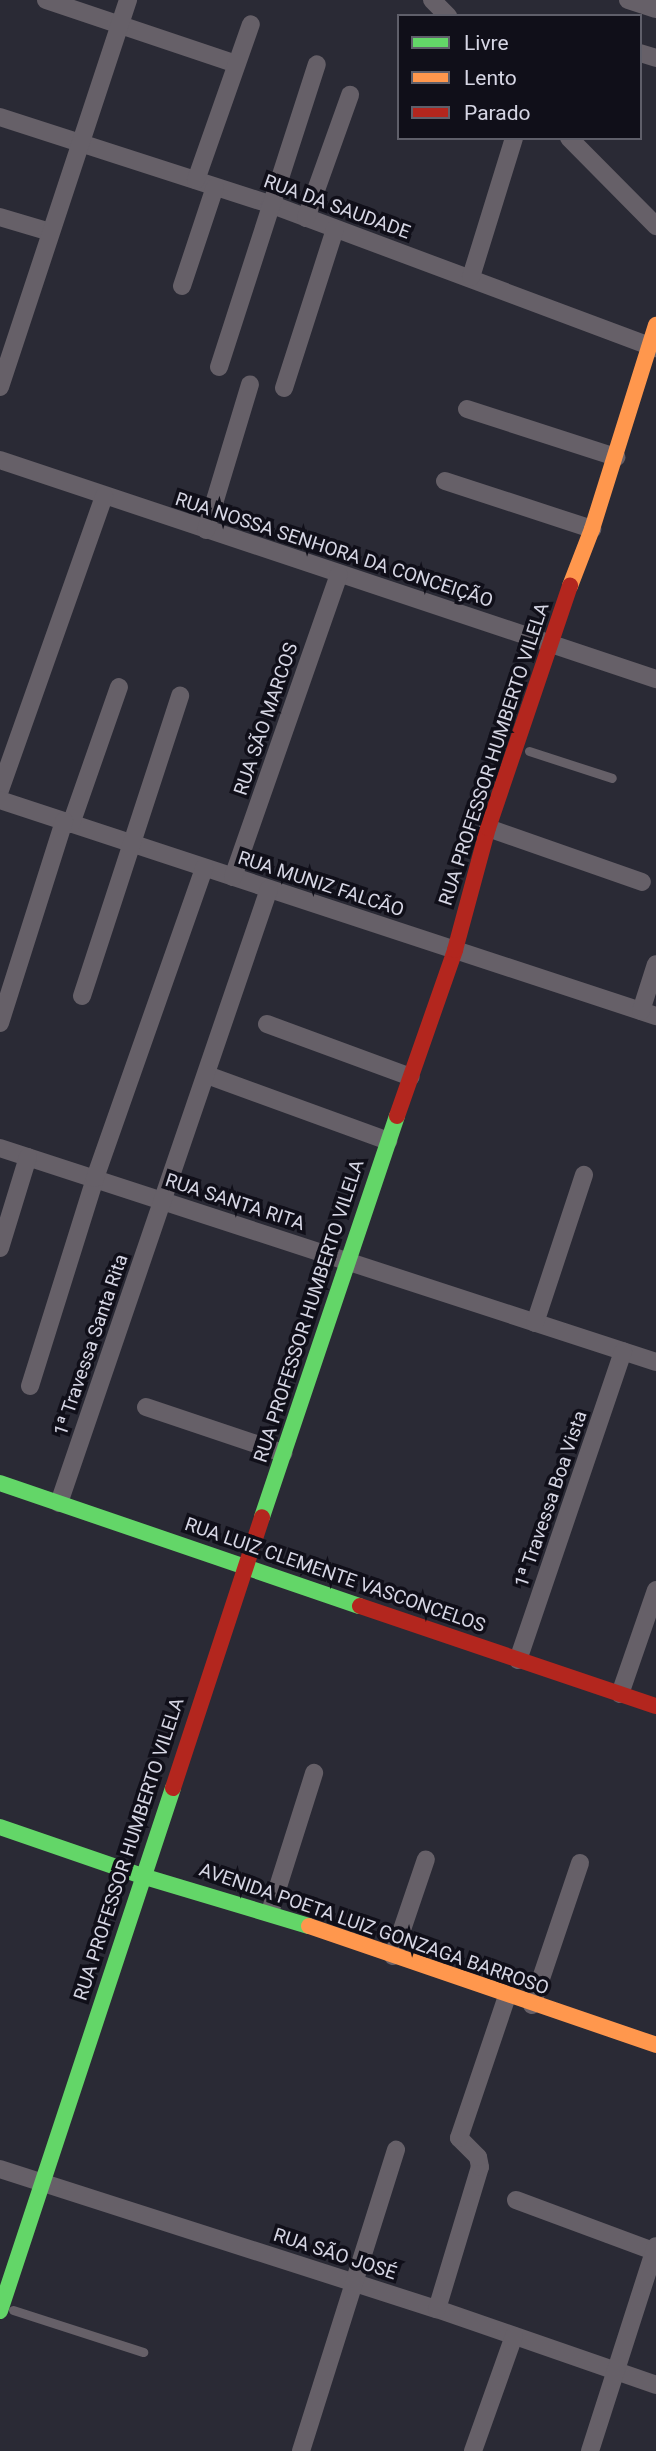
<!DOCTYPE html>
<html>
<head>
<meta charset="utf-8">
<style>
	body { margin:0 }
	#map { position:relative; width:656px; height:2451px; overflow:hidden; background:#2a2a35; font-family:Roboto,sans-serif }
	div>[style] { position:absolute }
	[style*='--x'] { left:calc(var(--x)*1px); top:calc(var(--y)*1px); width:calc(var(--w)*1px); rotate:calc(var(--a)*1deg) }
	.lane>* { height:9px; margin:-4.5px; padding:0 4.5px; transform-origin:4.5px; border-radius:4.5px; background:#666068 }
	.street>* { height:18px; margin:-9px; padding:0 9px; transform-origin:9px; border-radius:9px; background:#666068 }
	.fast>* { height:16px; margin:-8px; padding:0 8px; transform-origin:8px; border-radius:8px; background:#63d668 }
	.slow>* { height:16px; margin:-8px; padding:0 8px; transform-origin:8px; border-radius:8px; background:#ff974d }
	.jam>* { height:16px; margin:-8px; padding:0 8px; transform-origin:8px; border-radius:8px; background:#b3261e }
	span { translate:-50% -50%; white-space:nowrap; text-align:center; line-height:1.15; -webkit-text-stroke:7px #100f19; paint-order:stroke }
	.street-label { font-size:19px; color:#d6d6e4 }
	.legend { position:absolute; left:397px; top:14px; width:245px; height:126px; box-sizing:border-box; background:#100f19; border:2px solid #5f5f6a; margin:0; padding:9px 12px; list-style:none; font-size:21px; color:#d6d6e4 }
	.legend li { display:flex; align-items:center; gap:14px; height:35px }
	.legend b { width:35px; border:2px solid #5f5f6a }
</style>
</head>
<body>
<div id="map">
	<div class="lane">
		<i style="--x:529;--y:751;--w:87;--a:18"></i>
		<i style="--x:13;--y:2310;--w:137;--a:17.9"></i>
	</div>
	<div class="street">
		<i style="--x:46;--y:0;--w:200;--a:18.6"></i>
		<i style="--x:432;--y:0;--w:23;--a:45"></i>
		<i style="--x:628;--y:0;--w:29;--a:18"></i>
		<i style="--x:640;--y:53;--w:17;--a:17"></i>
		<i style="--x:0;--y:117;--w:284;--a:17.9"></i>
		<i style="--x:270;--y:204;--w:412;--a:20.5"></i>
		<i style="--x:569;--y:138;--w:124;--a:45.3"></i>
		<i style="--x:196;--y:180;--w:165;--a:-70.6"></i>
		<i style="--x:0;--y:217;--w:52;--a:16.7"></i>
		<i style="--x:306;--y:218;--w:131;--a:-70.3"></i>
		<i style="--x:471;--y:277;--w:145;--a:-72.8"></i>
		<i style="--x:182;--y:286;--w:104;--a:-71.6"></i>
		<i style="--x:219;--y:367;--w:318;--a:-72.1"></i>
		<i style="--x:0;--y:387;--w:408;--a:-71.7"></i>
		<i style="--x:284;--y:388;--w:167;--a:-72.2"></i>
		<i style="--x:467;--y:409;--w:157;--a:17.9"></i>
		<i style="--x:0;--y:460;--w:692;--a:18.46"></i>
		<i style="--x:445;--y:481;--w:155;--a:18.1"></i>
		<i style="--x:206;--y:530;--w:152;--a:-73.2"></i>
		<i style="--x:0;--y:790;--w:312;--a:-70.5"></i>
		<i style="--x:0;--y:800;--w:691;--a:18.23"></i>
		<i style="--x:71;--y:824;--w:145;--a:-70.7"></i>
		<i style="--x:488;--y:828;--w:163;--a:19.3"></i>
		<i style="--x:233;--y:877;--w:320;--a:-70.7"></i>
		<i style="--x:82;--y:996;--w:316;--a:-71.9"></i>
		<i style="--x:641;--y:1011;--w:49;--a:-72.3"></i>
		<i style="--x:0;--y:1023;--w:212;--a:-72.4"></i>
		<i style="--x:267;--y:1024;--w:153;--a:20.2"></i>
		<i style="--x:207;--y:1075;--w:193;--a:20"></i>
		<i style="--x:0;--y:1148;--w:690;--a:18.07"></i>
		<i style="--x:0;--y:1248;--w:95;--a:-72.9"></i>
		<i style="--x:535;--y:1323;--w:156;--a:-71.7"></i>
		<i style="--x:30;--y:1386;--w:218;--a:-72.6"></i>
		<i style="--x:95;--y:1178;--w:329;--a:-70.6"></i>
		<i style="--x:146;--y:1407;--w:145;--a:18.6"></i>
		<i style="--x:59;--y:1503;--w:649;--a:-71.12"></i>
		<i style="--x:518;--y:1660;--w:326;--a:-71.2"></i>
		<i style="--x:620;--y:1694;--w:110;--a:-70.9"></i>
		<i style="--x:270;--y:1912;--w:146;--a:-72.4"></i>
		<i style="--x:393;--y:1956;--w:102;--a:-71.2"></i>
		<i style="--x:532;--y:2005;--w:150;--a:-71.3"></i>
		<i style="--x:0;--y:2169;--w:459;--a:17.8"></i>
		<i style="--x:437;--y:2309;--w:232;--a:19.1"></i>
		<i style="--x:516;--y:2200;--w:149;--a:20.4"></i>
		<i style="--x:437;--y:2309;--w:148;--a:-73.2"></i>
		<i style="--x:480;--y:2167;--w:10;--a:-101"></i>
		<i style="--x:478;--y:2157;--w:27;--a:-135"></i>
		<i style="--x:459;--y:2138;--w:150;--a:-71.3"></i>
		<i style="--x:301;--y:2451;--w:316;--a:-72.5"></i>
		<i style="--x:473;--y:2451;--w:122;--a:-70.4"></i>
		<i style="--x:590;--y:2451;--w:215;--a:-72.2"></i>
	</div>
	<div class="fast">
		<i style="--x:0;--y:1483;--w:380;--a:18.9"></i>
		<i style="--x:262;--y:1517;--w:423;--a:-71.4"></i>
		<i style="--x:0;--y:1827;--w:150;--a:19"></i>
		<i style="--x:142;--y:1876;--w:174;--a:16.7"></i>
		<i style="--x:0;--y:2311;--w:551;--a:-71.7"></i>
	</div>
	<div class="slow">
		<i style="--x:570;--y:586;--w:61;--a:-68.9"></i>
		<i style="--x:592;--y:529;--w:214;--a:-72.6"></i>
		<i style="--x:309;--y:1926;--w:367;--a:18.9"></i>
	</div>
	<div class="jam">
		<i style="--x:397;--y:1116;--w:176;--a:-70.7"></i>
		<i style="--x:455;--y:950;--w:126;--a:-74.9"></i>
		<i style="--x:488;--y:828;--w:256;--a:-71.3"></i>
		<i style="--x:360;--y:1606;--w:312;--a:18.7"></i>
		<i style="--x:173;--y:1788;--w:285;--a:-71.8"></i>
	</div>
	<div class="street-label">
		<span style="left:337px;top:207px;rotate:20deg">RUA DA SAUDADE</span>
		<span style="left:334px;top:550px;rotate:18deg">RUA NOSSA SENHORA DA CONCEIÇÃO</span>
		<span style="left:266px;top:719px;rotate:-71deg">RUA SÃO MARCOS</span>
		<span style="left:494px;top:754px;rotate:-72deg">RUA PROFESSOR HUMBERTO VILELA</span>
		<span style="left:321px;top:884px;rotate:18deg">RUA MUNIZ FALCÃO</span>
		<span style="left:235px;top:1202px;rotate:18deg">RUA SANTA RITA</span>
		<span style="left:309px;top:1311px;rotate:-72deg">RUA PROFESSOR HUMBERTO VILELA</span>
		<span style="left:91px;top:1345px;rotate:-71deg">1ª Travessa Santa Rita</span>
		<span style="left:551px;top:1499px;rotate:-71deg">1ª Travessa Boa Vista</span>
		<span style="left:335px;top:1575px;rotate:19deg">RUA LUIZ CLEMENTE VASCONCELOS</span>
		<span style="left:129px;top:1849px;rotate:-72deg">RUA PROFESSOR HUMBERTO VILELA</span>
		<span style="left:374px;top:1929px;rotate:19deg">AVENIDA POETA LUIZ GONZAGA BARROSO</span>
		<span style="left:335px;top:2254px;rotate:18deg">RUA SÃO JOSÉ</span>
	</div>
	<ul class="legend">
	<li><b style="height:9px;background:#63d668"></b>Livre</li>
	<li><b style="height:9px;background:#ff974d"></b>Lento</li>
	<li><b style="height:9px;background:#b3261e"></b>Parado</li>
	</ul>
</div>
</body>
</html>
